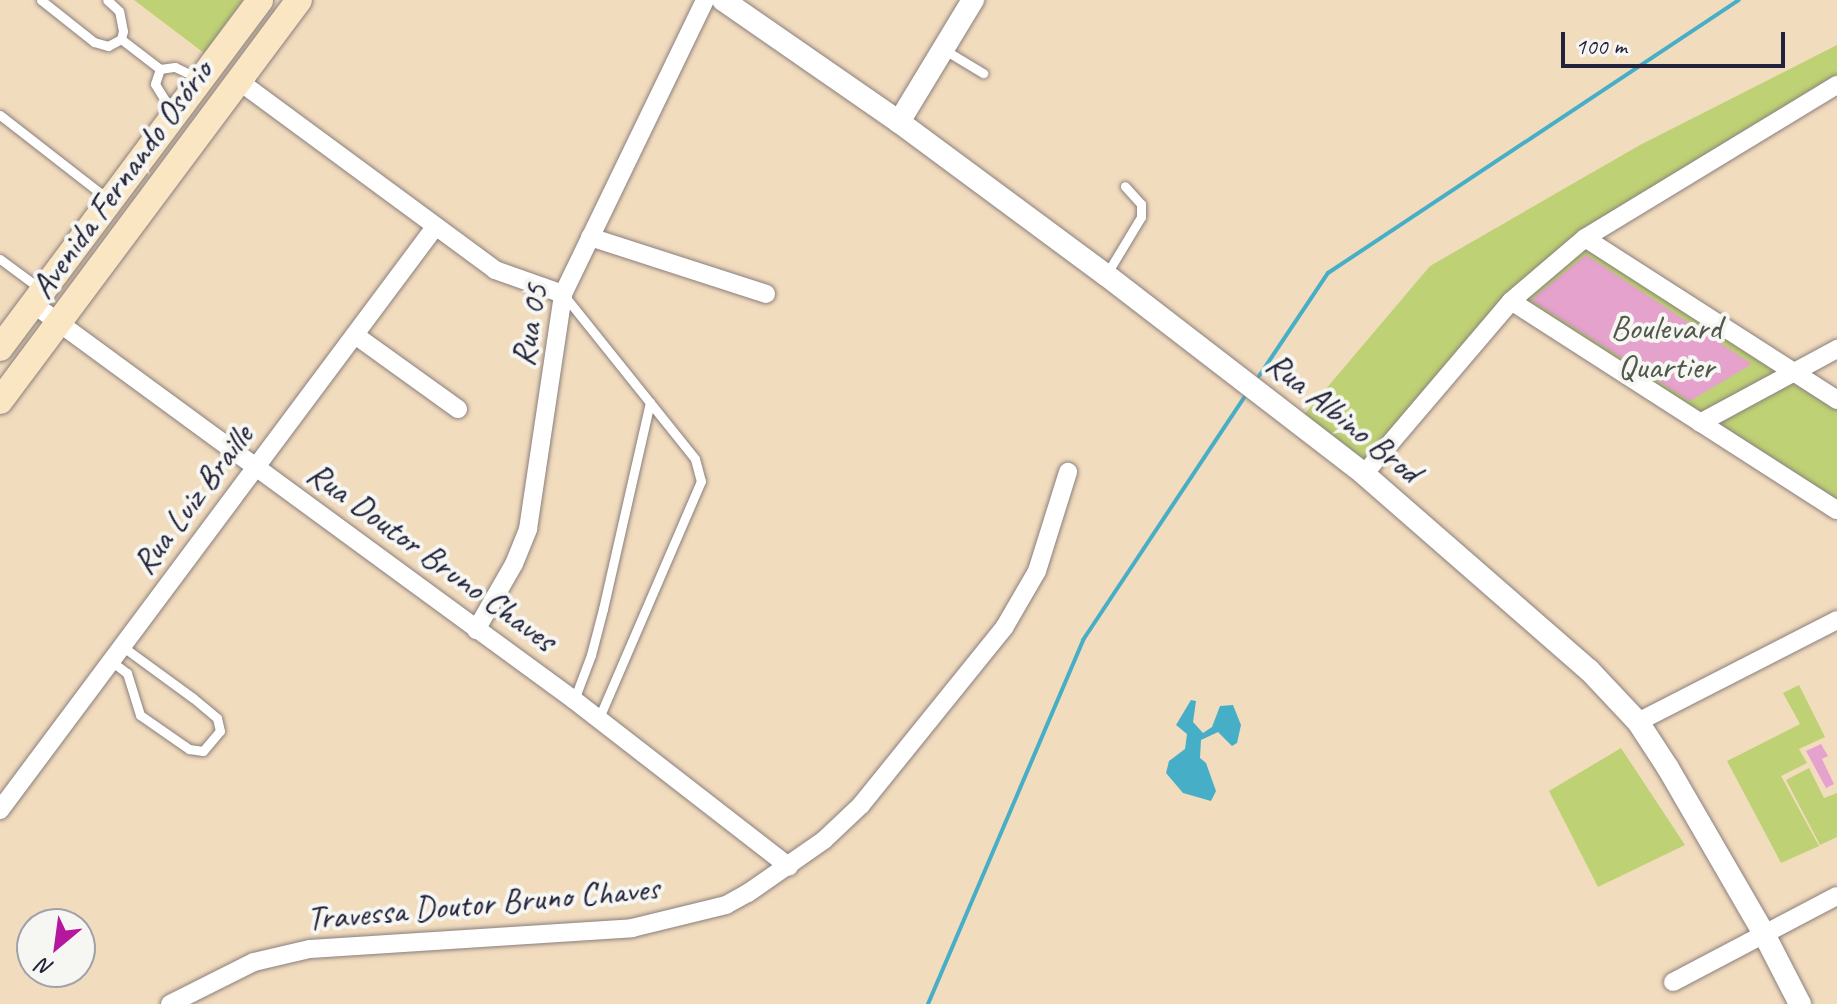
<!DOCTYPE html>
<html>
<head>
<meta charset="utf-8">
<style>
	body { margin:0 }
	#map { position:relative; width:1837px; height:1004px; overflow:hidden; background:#f2dcbe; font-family:Caveat,sans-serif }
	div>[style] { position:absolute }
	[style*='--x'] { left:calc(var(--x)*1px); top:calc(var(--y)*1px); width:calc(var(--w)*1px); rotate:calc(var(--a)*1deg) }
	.green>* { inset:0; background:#bed174 }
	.water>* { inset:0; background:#47aec7 }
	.stream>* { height:4px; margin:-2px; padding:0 2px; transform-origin:2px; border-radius:2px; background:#47aec7 }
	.building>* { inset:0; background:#e4a2cc }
	.roads { filter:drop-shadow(0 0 2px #8a7f7c) drop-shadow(0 0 2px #8a7f7c) }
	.service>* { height:9px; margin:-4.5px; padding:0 4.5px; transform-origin:4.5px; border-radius:4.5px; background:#fff }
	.minor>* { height:18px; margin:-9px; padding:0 9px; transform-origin:9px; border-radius:9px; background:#fff }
	.tertiary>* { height:22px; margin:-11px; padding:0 11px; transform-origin:11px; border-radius:11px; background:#fff }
	.secondary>* { height:26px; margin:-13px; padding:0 13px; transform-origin:13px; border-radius:13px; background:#fbe6c3 }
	span { translate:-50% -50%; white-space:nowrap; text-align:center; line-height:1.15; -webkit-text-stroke:8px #f6f6f2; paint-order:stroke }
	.street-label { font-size:34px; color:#22223b }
	.park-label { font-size:34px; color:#51574c }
	.north { position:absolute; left:16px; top:908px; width:80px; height:80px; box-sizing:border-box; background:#f6f6f2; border:2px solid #a1a1a9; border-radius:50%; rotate:209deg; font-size:22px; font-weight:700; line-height:32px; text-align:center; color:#22223b }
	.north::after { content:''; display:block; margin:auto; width:28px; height:36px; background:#b5179e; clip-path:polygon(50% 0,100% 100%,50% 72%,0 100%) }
	.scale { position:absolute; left:1561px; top:32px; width:224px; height:36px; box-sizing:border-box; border:4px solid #22223b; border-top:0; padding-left:10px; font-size:24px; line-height:28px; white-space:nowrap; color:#22223b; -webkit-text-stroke:6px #f6f6f2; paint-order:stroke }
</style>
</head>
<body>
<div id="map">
	<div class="green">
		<i style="clip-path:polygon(134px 0,243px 0,204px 53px)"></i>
		<i style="clip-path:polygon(1837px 45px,1837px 85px,1585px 239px,1837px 400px,1837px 510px,1511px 301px,1364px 474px,1297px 423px,1430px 266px,1640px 145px)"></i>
		<i style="clip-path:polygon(1799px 685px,1825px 737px,1799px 749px,1807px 763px,1781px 776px,1819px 846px,1781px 863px,1727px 761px,1800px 724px,1783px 693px)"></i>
		<i style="clip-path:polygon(1621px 748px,1685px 845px,1598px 887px,1549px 791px)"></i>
		<i style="clip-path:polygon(1809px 768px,1824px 798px,1837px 793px,1837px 837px,1820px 845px,1786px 780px)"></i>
	</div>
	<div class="water">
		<i style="clip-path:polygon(1191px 700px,1196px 701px,1193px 722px,1203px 733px,1212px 727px,1220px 706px,1233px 705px,1241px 725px,1237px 743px,1232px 746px,1218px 732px,1201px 740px,1200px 758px,1206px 763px,1216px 791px,1211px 801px,1183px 793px,1166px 773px,1169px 761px,1185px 749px,1187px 734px,1176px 725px)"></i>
	</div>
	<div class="stream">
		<i style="--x:1259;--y:376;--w:124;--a:-56.2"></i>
		<i style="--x:1328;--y:273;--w:493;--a:-33.6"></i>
		<i style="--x:928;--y:1004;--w:396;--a:-66.9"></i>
		<i style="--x:1083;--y:640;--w:291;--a:-56.4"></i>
	</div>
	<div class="building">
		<i style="clip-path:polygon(1586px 255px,1752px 364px,1690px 401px,1531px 300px)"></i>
		<i style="clip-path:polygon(1821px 744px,1828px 756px,1822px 759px,1834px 784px,1826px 788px,1806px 751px)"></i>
	</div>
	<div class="roads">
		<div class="service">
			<i style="--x:41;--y:0;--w:68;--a:38.4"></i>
			<i style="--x:94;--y:42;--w:15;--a:16"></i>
			<i style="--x:108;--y:46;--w:15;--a:-28"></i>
			<i style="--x:121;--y:39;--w:8;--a:-76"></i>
			<i style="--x:123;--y:31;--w:20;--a:-101"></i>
			<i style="--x:119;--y:11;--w:16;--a:-137"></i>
			<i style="--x:121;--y:39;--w:49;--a:37.6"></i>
			<i style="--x:943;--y:49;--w:47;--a:31"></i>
			<i style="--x:173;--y:113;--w:34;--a:-122"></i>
			<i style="--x:155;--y:84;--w:16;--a:-72"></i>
			<i style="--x:160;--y:69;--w:15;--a:-8"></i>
			<i style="--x:175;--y:67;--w:28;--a:26"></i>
			<i style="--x:0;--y:115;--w:138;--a:37.9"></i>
			<i style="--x:0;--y:259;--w:49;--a:36.6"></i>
			<i style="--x:1106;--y:275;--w:68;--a:-58.9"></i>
			<i style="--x:1141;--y:217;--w:13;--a:-90"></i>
			<i style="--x:1141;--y:204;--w:24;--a:-132"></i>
			<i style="--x:563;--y:294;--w:211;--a:51.3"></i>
			<i style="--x:695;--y:459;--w:23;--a:75"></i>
			<i style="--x:701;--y:481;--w:258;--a:113.3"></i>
			<i style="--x:111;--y:661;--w:20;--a:37"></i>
			<i style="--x:127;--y:673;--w:44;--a:72.8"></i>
			<i style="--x:140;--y:715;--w:60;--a:34.8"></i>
			<i style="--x:189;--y:749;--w:14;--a:8"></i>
			<i style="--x:203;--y:751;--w:26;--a:-50"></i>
			<i style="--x:220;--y:731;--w:13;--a:-103"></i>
			<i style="--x:217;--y:718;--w:31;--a:-140"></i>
			<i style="--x:193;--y:698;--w:88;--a:-143.8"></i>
			<i style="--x:574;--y:700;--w:48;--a:-69.3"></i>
			<i style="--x:591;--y:655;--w:48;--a:-75.4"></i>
			<i style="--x:603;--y:609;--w:212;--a:-77.2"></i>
		</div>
		<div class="minor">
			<i style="--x:239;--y:81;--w:318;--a:36.4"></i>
			<i style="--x:495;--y:270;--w:72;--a:19.4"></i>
			<i style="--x:590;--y:237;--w:185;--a:17.9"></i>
			<i style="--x:1585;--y:238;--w:300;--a:32.7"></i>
			<i style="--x:1511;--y:301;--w:387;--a:32.7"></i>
			<i style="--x:32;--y:303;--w:672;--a:36.22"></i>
			<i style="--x:574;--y:700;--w:272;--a:37.8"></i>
			<i style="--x:355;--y:335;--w:127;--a:35.7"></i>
			<i style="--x:1700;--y:423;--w:156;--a:-28.4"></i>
			<i style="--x:1364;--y:474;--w:227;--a:-49.6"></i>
			<i style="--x:1511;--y:301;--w:97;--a:-40.4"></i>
			<i style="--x:1585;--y:238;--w:295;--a:-31.3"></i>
			<i style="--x:476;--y:630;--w:76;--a:-60.1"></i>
			<i style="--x:514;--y:564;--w:38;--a:-68"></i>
			<i style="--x:528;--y:529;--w:238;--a:-81.5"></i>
			<i style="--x:563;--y:294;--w:326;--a:-64.2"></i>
			<i style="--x:1638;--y:722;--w:224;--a:-27.1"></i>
			<i style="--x:0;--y:810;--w:727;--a:-53.27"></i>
			<i style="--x:1673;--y:982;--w:185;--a:-27.7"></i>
			<i style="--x:170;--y:1004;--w:94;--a:-26.6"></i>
			<i style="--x:254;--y:962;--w:57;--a:-13.1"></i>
			<i style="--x:310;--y:949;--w:323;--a:-3.7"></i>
			<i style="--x:632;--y:928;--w:97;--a:-13.7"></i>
			<i style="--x:726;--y:905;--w:25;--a:-29"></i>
			<i style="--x:748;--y:893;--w:93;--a:-34.9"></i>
			<i style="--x:824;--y:840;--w:51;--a:-43.4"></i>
			<i style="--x:861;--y:805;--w:228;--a:-51.1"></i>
			<i style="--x:1004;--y:628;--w:66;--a:-59.9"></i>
			<i style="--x:1037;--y:571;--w:104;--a:-72.6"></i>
		</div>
		<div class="tertiary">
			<i style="--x:723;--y:0;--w:214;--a:34.7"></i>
			<i style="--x:899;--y:122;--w:257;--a:36.5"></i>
			<i style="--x:1106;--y:275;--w:326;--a:37.6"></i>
			<i style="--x:1364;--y:474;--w:298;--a:41.1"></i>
			<i style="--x:1589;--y:670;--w:71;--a:46.7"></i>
			<i style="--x:1638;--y:722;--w:55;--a:56.9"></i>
			<i style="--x:1668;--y:768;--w:190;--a:59.9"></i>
			<i style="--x:1763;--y:932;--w:81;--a:62.8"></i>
			<i style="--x:899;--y:122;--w:143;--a:-58.8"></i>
		</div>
		<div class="secondary">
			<i style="--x:0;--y:348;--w:434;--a:-53.2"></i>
			<i style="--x:0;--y:401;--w:500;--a:-53.29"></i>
		</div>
	</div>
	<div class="street-label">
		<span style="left:121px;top:179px;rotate:-54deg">Avenida Fernando Osório</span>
		<span style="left:529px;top:325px;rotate:-79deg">Rua 05</span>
		<span style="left:1344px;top:417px;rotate:39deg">Rua Albino Brod</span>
		<span style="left:192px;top:499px;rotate:-53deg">Rua Luiz Braille</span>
		<span style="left:432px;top:556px;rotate:36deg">Rua Doutor Bruno Chaves</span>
		<span style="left:483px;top:903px;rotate:-5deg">Travessa Doutor Bruno Chaves</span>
	</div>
	<div class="park-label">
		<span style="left:1666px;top:347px">Boulevard<br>Quartier</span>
	</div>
	<div class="north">N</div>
	<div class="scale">100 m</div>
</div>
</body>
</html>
